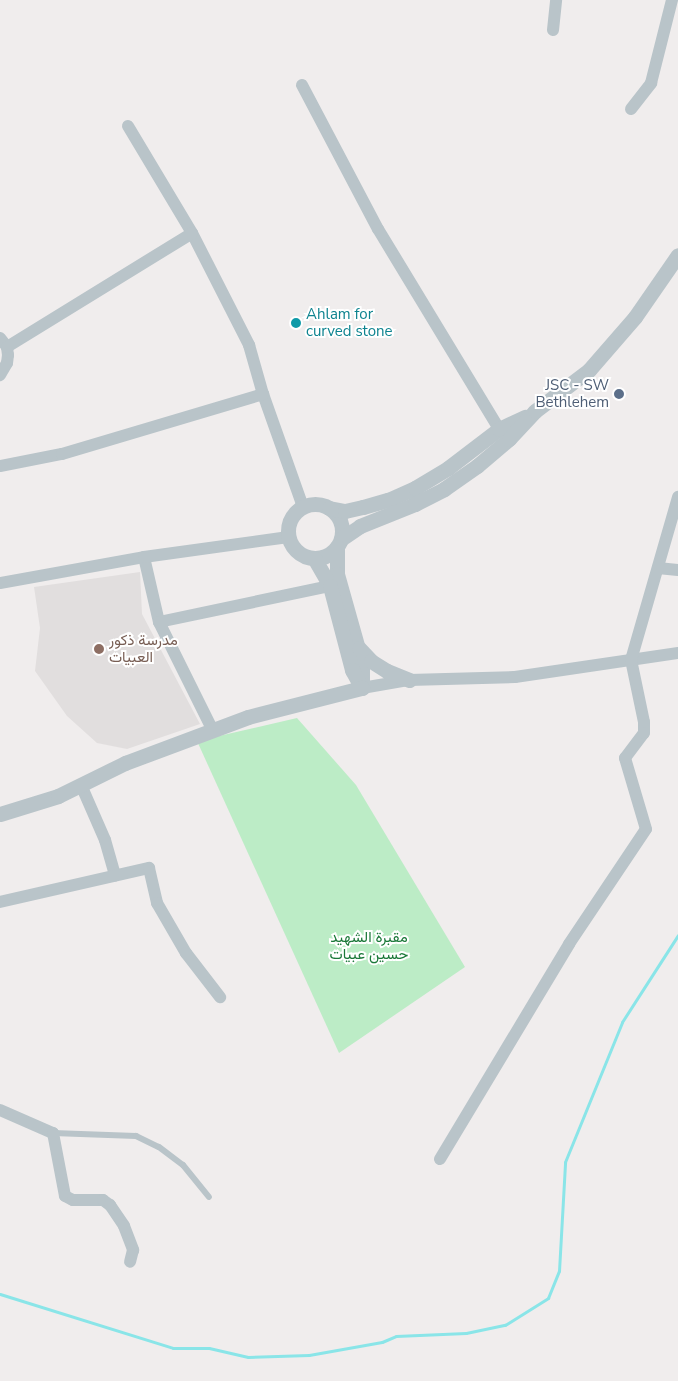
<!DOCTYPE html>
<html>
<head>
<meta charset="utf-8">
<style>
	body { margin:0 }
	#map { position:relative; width:678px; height:1381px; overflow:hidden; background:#f0eded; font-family:"Nunito Sans",Vazirmatn,sans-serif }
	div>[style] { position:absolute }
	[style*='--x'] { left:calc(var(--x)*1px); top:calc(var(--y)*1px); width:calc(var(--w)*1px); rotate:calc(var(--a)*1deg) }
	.education>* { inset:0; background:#e1dede }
	.green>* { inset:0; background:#bcecc6 }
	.stream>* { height:3px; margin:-1.5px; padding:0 1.5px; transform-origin:1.5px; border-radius:1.5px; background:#8ae5e8 }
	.service>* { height:6px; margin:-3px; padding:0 3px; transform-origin:3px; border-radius:3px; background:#b9c4c9 }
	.minor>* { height:12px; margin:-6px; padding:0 6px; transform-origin:6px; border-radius:6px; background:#b9c4c9 }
	.tertiary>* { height:15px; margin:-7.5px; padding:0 7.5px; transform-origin:7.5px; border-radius:7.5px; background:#b9c4c9 }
	.tertiary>.ring { margin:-7.5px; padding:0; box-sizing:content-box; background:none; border:15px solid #b9c4c9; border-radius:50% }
	.dots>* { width:14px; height:14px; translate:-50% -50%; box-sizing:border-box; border:2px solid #fff; border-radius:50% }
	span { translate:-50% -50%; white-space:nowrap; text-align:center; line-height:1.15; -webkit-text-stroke:4px #fff; paint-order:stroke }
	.culture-label { font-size:15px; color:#0d838f }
	.left { translate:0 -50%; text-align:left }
	.service-label { font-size:15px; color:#4e5e75 }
	.right { translate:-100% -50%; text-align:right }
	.education-label { font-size:15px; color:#785e54 }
	.park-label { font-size:15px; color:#1a7838 }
</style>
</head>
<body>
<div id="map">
	<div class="education">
		<i style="clip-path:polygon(140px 572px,142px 614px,200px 724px,127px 749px,97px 743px,67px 716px,35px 671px,40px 628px,34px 587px)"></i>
	</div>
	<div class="green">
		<i style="clip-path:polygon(297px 718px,356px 785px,465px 967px,339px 1053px,197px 741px)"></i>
	</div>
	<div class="stream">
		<i style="--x:0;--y:1294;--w:181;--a:17.3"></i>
		<i style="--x:173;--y:1348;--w:36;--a:0"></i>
		<i style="--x:209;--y:1348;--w:40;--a:13"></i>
		<i style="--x:248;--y:1357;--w:61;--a:-1.9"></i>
		<i style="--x:309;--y:1355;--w:74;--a:-10.1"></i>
		<i style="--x:382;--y:1342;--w:15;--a:-23"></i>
		<i style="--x:396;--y:1336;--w:70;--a:-2.5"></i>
		<i style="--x:466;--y:1333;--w:40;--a:-12"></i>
		<i style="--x:505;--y:1325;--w:51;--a:-32.1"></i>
		<i style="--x:548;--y:1298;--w:29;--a:-68"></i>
		<i style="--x:559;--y:1271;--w:109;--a:-86.8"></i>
		<i style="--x:565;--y:1162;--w:151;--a:-67.8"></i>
		<i style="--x:622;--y:1022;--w:103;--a:-57.2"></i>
	</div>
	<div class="service">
		<i style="--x:53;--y:1133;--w:83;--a:2.1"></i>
		<i style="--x:136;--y:1136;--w:25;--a:26"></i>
		<i style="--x:159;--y:1147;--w:30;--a:37"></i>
		<i style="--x:183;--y:1165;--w:41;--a:50.9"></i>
	</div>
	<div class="minor">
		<i style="--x:553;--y:30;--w:30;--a:-84"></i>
		<i style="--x:302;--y:85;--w:163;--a:62.2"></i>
		<i style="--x:378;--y:229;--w:234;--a:58.8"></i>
		<i style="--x:631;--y:109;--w:33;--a:-52"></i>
		<i style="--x:651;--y:83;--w:86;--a:-75.8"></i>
		<i style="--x:128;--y:126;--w:125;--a:59.1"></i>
		<i style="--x:192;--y:233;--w:126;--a:63"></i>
		<i style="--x:249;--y:345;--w:51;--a:74.1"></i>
		<i style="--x:263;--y:394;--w:120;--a:70.5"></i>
		<i style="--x:0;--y:338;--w:11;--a:52"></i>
		<i style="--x:7;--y:347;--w:8;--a:83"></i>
		<i style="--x:8;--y:355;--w:8;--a:97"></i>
		<i style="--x:7;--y:363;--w:14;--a:120"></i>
		<i style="--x:7;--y:347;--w:217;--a:-31.6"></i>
		<i style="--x:0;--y:466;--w:63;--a:-11"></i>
		<i style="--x:62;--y:454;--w:210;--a:-16.6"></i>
		<i style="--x:144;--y:557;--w:67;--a:77"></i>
		<i style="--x:159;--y:622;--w:122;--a:63.6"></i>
		<i style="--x:658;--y:568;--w:20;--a:6"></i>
		<i style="--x:0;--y:583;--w:146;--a:-10.2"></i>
		<i style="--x:144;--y:557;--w:146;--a:-7.9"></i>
		<i style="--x:159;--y:622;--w:175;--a:-11.9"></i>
		<i style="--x:362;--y:688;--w:48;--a:-9.7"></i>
		<i style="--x:409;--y:680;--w:106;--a:-1.6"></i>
		<i style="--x:515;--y:677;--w:165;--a:-8.4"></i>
		<i style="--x:81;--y:785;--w:60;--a:66.4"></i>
		<i style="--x:105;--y:840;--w:37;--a:74"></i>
		<i style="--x:0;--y:902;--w:153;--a:-12.9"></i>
		<i style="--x:149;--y:868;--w:36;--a:77"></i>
		<i style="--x:157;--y:903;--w:58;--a:59.9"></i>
		<i style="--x:186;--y:953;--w:56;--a:52.3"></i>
		<i style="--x:0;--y:1110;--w:58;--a:23.5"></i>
		<i style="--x:53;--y:1133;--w:64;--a:79.2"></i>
		<i style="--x:65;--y:1196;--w:9;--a:27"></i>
		<i style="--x:73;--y:1200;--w:30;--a:0"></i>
		<i style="--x:103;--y:1200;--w:9;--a:36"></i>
		<i style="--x:110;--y:1205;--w:25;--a:56"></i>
		<i style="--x:124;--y:1226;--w:26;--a:69"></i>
		<i style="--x:133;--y:1250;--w:12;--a:104"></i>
		<i style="--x:440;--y:1159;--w:251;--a:-59"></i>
		<i style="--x:569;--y:944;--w:138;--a:-56.2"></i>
		<i style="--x:646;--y:829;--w:74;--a:-106.5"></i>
		<i style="--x:625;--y:758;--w:31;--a:-53"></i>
		<i style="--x:644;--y:733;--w:11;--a:-90"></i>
		<i style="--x:644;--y:722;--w:63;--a:-101.8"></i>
		<i style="--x:631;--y:660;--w:170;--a:-73.9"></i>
	</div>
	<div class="tertiary">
		<i class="ring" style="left:288px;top:504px;width:39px;height:39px"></i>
		<i style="--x:329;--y:508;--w:16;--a:11"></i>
		<i style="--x:345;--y:511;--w:18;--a:-13"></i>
		<i style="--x:363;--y:507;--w:26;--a:-16"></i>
		<i style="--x:388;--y:500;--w:30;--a:-24"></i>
		<i style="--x:415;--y:488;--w:39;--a:-31"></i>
		<i style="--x:448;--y:468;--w:64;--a:-37.4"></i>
		<i style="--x:499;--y:429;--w:29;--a:-25"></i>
		<i style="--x:341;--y:539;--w:23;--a:-34"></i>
		<i style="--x:360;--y:526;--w:59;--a:-21.8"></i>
		<i style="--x:415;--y:504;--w:33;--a:-27"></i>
		<i style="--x:444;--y:489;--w:40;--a:-34.9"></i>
		<i style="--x:477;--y:466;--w:42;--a:-40.2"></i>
		<i style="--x:509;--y:439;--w:38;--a:-47"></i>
		<i style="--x:535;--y:411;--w:68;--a:-37.2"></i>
		<i style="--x:589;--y:370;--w:70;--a:-49"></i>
		<i style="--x:635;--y:317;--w:75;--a:-55.3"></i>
		<i style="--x:337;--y:547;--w:27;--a:90"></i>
		<i style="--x:337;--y:574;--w:92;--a:74.3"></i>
		<i style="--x:362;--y:663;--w:25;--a:90"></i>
		<i style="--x:314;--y:558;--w:32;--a:60"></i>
		<i style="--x:330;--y:586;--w:87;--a:75.3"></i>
		<i style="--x:352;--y:670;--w:18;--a:61"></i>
		<i style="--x:359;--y:648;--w:18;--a:47"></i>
		<i style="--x:371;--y:661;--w:19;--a:32"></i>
		<i style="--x:387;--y:671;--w:24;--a:22"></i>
		<i style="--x:0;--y:814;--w:61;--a:-17.2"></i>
		<i style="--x:58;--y:796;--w:75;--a:-26.2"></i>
		<i style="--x:125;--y:763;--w:131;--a:-20.5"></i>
		<i style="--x:248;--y:717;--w:118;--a:-14.3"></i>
	</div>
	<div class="dots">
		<i style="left:296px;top:323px;background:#0f9aa8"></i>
		<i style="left:619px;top:394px;background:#5c6f8a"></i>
		<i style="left:99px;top:649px;background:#8d6e63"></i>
	</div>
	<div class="culture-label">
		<span class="left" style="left:306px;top:323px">Ahlam for<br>curved stone</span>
	</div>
	<div class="service-label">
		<span class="right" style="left:609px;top:394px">JSC - SW<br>Bethlehem</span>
	</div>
	<div class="education-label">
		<span class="left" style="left:109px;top:649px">مدرسة ذكور<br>العبيات</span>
	</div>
	<div class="park-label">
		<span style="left:369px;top:946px">مقبرة الشهيد<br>حسين عبيات</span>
	</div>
</div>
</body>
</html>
